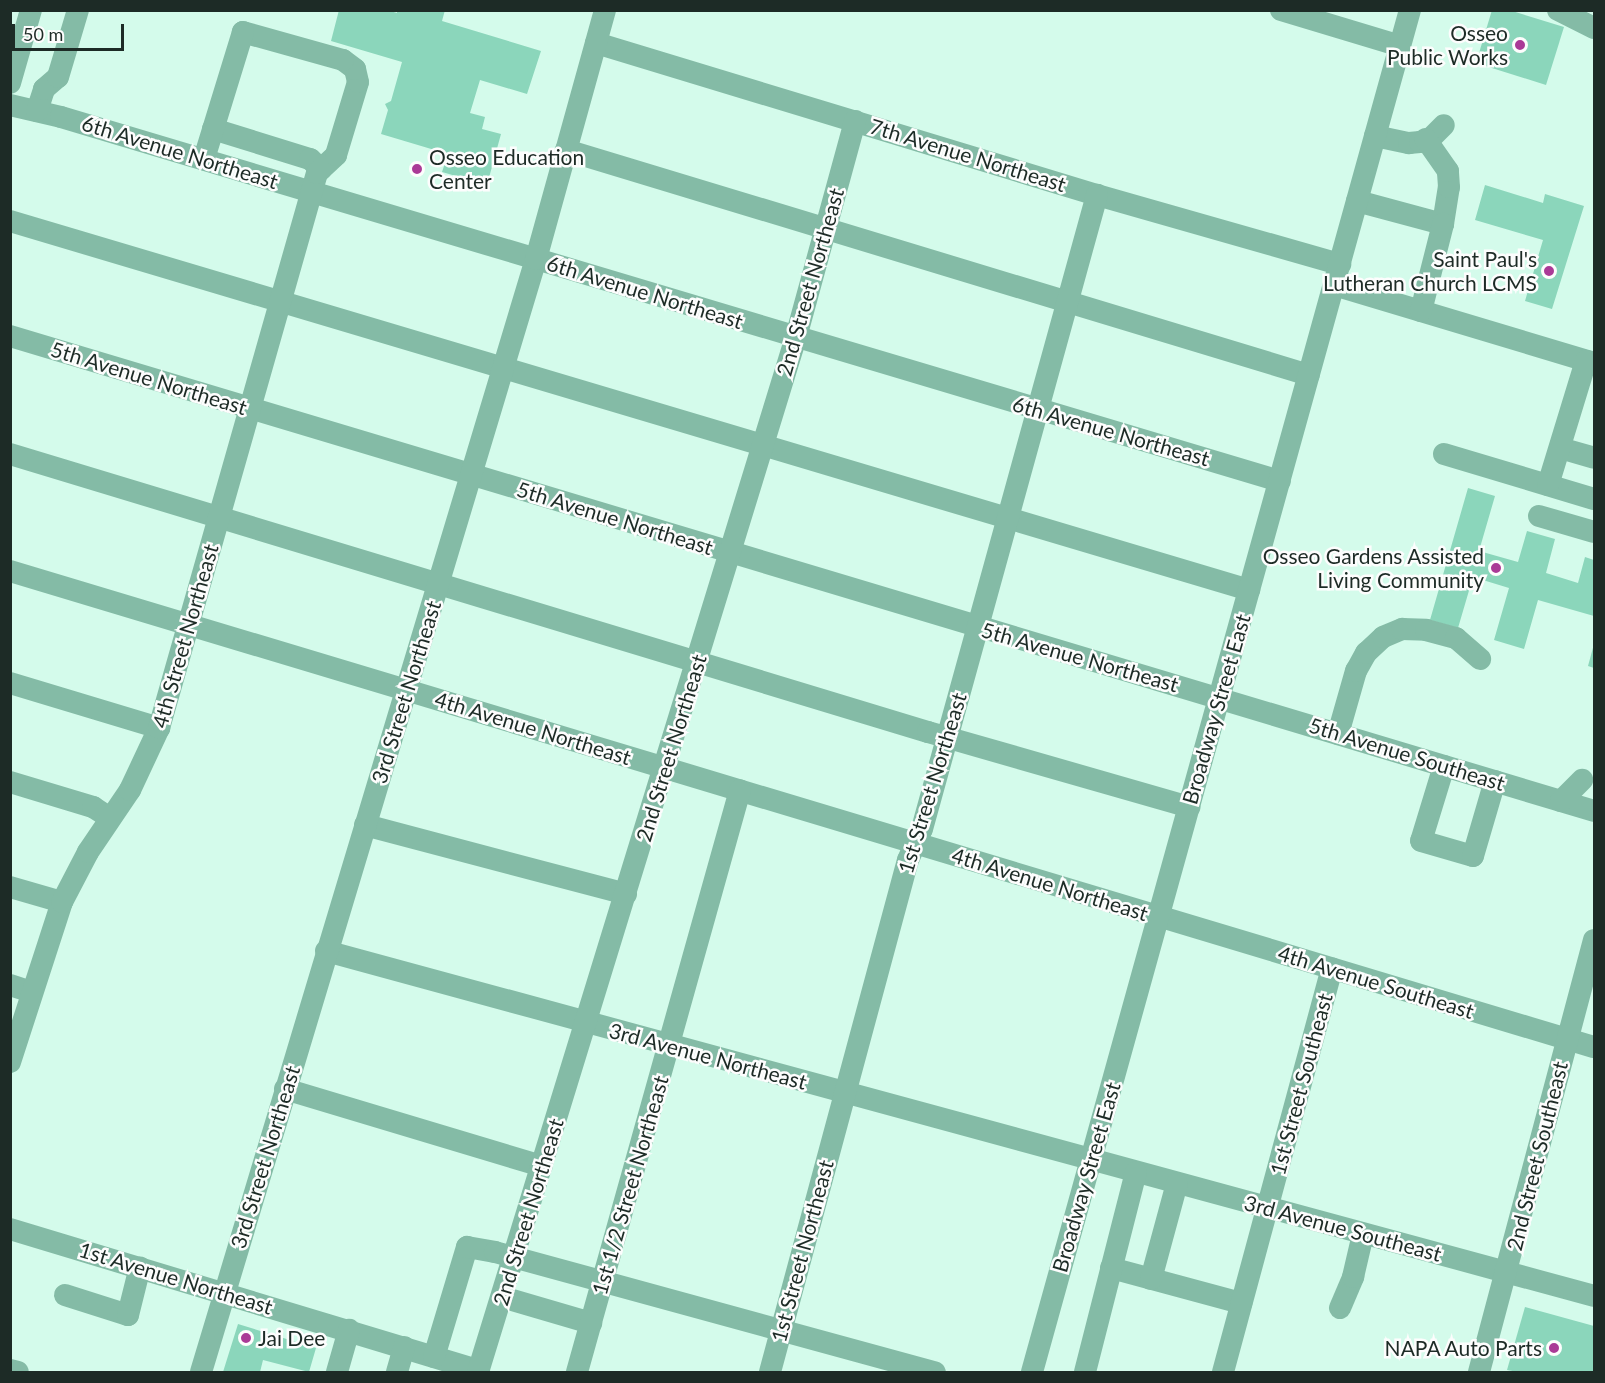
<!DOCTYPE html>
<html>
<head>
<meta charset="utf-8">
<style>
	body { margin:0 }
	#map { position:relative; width:1605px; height:1383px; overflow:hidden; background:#d4fbeb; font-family:Lato,sans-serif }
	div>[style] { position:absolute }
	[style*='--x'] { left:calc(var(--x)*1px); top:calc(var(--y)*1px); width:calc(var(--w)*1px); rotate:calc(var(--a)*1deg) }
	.building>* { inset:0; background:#8bd6bb }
	.minor>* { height:22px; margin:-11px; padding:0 11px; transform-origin:11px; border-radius:11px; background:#84bba6 }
	.dots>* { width:16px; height:16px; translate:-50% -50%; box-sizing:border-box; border:3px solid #fdfdfd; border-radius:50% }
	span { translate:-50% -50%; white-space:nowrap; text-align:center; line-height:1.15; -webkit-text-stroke:5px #fdfdfd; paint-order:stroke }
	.poi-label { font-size:21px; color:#1d2b26 }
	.right { translate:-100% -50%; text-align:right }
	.left { translate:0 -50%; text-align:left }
	.street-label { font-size:21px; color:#1d2b26 }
	.frame { position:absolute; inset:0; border:12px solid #1d2b26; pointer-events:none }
	.scale { position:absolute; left:12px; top:24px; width:112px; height:27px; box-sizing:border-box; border:3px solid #1d2b26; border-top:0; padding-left:8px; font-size:18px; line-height:21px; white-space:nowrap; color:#1d2b26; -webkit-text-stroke:4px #fdfdfd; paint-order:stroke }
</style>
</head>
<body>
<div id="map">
	<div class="building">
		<i style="clip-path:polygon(339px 10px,387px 10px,397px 13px,397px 10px,445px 10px,442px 21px,541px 51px,527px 94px,480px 80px,470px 113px,485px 117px,482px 129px,501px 134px,487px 185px,442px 172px,448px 154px,381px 134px,388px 110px,385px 104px,391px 101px,402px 62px,331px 41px)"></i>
		<i style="clip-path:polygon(1492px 10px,1509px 10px,1564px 27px,1546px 85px,1476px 63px)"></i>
		<i style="clip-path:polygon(1485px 185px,1543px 203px,1545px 194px,1584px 206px,1552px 309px,1525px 301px,1543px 240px,1475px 220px)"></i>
		<i style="clip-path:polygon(1468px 488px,1495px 496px,1479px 551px,1518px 562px,1527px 531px,1555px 539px,1546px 573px,1578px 583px,1585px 557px,1594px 560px,1594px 616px,1538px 600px,1524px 649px,1494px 640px,1509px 588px,1473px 577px,1458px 628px,1430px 620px)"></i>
		<i style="clip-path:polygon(1594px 644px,1594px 668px,1588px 666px)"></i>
		<i style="clip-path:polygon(1525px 1307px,1594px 1326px,1594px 1372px,1518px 1372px,1507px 1370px)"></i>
		<i style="clip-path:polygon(238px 1324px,316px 1348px,309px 1372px,263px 1360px,260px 1372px,223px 1372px)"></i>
	</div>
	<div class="minor">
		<i style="--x:1281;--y:10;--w:124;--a:16.8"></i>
		<i style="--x:1558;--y:10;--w:40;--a:26.6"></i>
		<i style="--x:596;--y:43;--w:524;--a:16.88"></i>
		<i style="--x:1097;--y:195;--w:253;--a:15.9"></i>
		<i style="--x:10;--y:83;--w:76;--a:-74"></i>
		<i style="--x:10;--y:105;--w:52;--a:13.2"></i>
		<i style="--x:61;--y:117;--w:1272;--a:16.63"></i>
		<i style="--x:37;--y:111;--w:23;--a:-72"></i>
		<i style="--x:44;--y:89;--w:18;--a:-41"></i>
		<i style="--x:58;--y:77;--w:70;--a:-73.4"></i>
		<i style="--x:213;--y:129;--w:102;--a:17.2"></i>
		<i style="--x:310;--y:159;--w:15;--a:42"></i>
		<i style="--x:1375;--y:136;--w:35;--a:12"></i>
		<i style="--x:1409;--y:143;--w:11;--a:-5"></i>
		<i style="--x:1420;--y:142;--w:12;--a:-20"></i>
		<i style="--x:1431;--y:138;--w:18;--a:-45"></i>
		<i style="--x:566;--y:150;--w:776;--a:16.85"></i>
		<i style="--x:1357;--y:201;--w:89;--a:15"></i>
		<i style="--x:1443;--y:224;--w:37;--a:-81"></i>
		<i style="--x:1449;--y:187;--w:16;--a:-94"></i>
		<i style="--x:1448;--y:171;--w:39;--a:-125"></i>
		<i style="--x:10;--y:221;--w:1293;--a:16.58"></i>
		<i style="--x:1334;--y:285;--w:271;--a:16.7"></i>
		<i style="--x:1421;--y:311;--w:90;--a:-75.8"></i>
		<i style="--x:10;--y:336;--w:1654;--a:16.69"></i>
		<i style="--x:1560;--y:448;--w:35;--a:16"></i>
		<i style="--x:10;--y:454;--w:959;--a:16.85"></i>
		<i style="--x:928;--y:732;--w:272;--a:16"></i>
		<i style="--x:1444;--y:454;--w:157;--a:16.7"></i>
		<i style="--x:1548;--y:485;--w:130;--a:-73"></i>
		<i style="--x:1539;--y:516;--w:57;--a:16.2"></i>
		<i style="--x:10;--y:571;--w:1654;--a:16.73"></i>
		<i style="--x:10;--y:683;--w:156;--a:16.8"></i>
		<i style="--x:1338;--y:734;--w:66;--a:-74.1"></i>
		<i style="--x:1356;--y:671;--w:21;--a:-61"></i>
		<i style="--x:1366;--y:653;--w:23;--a:-43"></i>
		<i style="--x:1383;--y:637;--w:21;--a:-23"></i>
		<i style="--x:1402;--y:629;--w:24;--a:2"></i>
		<i style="--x:1426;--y:630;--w:31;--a:15"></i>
		<i style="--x:1456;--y:638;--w:32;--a:41"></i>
		<i style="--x:1444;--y:766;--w:78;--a:107"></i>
		<i style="--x:1421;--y:841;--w:54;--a:16.1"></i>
		<i style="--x:1473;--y:856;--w:78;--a:-73.7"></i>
		<i style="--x:10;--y:782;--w:87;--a:16.8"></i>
		<i style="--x:93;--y:807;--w:20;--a:33"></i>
		<i style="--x:1561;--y:801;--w:30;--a:-45"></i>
		<i style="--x:365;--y:825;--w:270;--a:14.8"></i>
		<i style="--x:10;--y:887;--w:54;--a:16.1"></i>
		<i style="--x:326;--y:951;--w:1314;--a:15.22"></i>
		<i style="--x:10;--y:985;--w:23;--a:18"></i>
		<i style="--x:10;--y:1062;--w:168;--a:-72"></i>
		<i style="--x:62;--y:902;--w:56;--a:-62.5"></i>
		<i style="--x:88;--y:852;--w:75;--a:-55.9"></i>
		<i style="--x:130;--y:790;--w:68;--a:-64.9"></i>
		<i style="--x:159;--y:728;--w:577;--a:-74.11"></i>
		<i style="--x:317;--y:173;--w:26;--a:-43"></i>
		<i style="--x:336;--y:155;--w:76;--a:-73.2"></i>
		<i style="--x:358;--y:82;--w:13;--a:-103"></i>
		<i style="--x:355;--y:69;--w:15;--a:-143"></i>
		<i style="--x:343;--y:60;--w:104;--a:-164.4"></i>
		<i style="--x:243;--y:32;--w:133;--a:107.1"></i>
		<i style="--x:285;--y:1089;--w:268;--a:16.7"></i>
		<i style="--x:10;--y:1229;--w:490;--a:16.8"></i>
		<i style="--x:1111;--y:1268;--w:135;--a:15.1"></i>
		<i style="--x:1151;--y:1279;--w:99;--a:-74.8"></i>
		<i style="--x:65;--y:1295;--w:66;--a:17.6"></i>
		<i style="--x:128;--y:1315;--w:49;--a:-76"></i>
		<i style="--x:502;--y:1297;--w:93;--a:16.3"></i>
		<i style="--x:1340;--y:1308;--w:34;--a:-67"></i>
		<i style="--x:1353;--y:1277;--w:44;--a:-76.9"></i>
		<i style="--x:434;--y:1357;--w:115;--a:-73.3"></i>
		<i style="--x:467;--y:1247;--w:28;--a:10"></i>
		<i style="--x:495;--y:1252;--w:456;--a:15.3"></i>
		<i style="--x:10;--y:1370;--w:8;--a:14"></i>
		<i style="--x:201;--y:1372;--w:1162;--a:-73.25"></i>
		<i style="--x:536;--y:259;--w:258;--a:-74.5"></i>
		<i style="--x:337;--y:1372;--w:44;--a:-74.1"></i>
		<i style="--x:397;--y:1372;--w:26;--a:-74"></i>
		<i style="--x:478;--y:1372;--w:1083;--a:-72.92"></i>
		<i style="--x:796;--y:337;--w:224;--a:-74.7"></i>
		<i style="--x:577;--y:1372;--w:604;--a:-74.35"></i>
		<i style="--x:770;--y:1372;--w:530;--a:-74.92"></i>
		<i style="--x:908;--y:860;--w:34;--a:-66"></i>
		<i style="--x:922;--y:829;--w:658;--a:-74.57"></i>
		<i style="--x:1032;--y:1372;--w:1413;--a:-74.49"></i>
		<i style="--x:1085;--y:1372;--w:206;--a:-75.7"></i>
		<i style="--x:1223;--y:1372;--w:418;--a:-74.9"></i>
		<i style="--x:1479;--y:1372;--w:447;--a:-75.1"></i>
	</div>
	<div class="dots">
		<i style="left:1520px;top:45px;background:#aa3a97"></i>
		<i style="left:417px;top:169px;background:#aa3a97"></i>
		<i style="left:1549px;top:271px;background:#aa3a97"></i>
		<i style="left:1496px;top:568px;background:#aa3a97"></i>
		<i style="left:246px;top:1338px;background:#aa3a97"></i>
		<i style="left:1554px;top:1348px;background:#aa3a97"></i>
	</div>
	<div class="poi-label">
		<span class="right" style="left:1508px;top:45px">Osseo<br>Public Works</span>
		<span class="left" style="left:429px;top:169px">Osseo Education<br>Center</span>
		<span class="right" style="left:1537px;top:271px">Saint Paul's<br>Lutheran Church LCMS</span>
		<span class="right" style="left:1484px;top:568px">Osseo Gardens Assisted<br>Living Community</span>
		<span class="left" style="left:258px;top:1338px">Jai Dee</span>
		<span class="right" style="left:1542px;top:1348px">NAPA Auto Parts</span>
	</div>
	<div class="street-label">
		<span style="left:180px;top:152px;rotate:17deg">6th Avenue Northeast</span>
		<span style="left:968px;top:155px;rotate:17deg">7th Avenue Northeast</span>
		<span style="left:810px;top:282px;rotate:-74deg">2nd Street Northeast</span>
		<span style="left:645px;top:292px;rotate:17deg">6th Avenue Northeast</span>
		<span style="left:149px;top:378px;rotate:17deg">5th Avenue Northeast</span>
		<span style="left:1111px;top:431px;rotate:16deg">6th Avenue Northeast</span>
		<span style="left:615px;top:518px;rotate:17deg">5th Avenue Northeast</span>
		<span style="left:185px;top:636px;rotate:-74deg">4th Street Northeast</span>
		<span style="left:1080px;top:657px;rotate:16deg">5th Avenue Northeast</span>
		<span style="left:406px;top:692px;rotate:-73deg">3rd Street Northeast</span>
		<span style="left:1216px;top:709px;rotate:-74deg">Broadway Street East</span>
		<span style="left:533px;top:728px;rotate:17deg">4th Avenue Northeast</span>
		<span style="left:671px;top:748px;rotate:-73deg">2nd Street Northeast</span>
		<span style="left:1407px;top:754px;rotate:17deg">5th Avenue Southeast</span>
		<span style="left:932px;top:783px;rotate:-73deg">1st Street Northeast</span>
		<span style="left:1050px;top:884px;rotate:17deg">4th Avenue Northeast</span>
		<span style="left:1376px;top:982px;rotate:17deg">4th Avenue Southeast</span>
		<span style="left:708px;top:1056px;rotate:15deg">3rd Avenue Northeast</span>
		<span style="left:1301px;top:1084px;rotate:-75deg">1st Street Southeast</span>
		<span style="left:1537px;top:1156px;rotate:-76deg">2nd Street Southeast</span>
		<span style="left:265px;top:1157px;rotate:-73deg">3rd Street Northeast</span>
		<span style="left:1086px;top:1177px;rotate:-74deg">Broadway Street East</span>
		<span style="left:630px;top:1185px;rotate:-74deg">1st 1/2 Street Northeast</span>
		<span style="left:528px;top:1212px;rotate:-73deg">2nd Street Northeast</span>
		<span style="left:1343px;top:1228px;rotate:15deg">3rd Avenue Southeast</span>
		<span style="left:802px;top:1251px;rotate:-75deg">1st Street Northeast</span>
		<span style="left:176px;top:1278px;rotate:17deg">1st Avenue Northeast</span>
	</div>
	<div class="frame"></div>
	<div class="scale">50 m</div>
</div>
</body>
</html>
